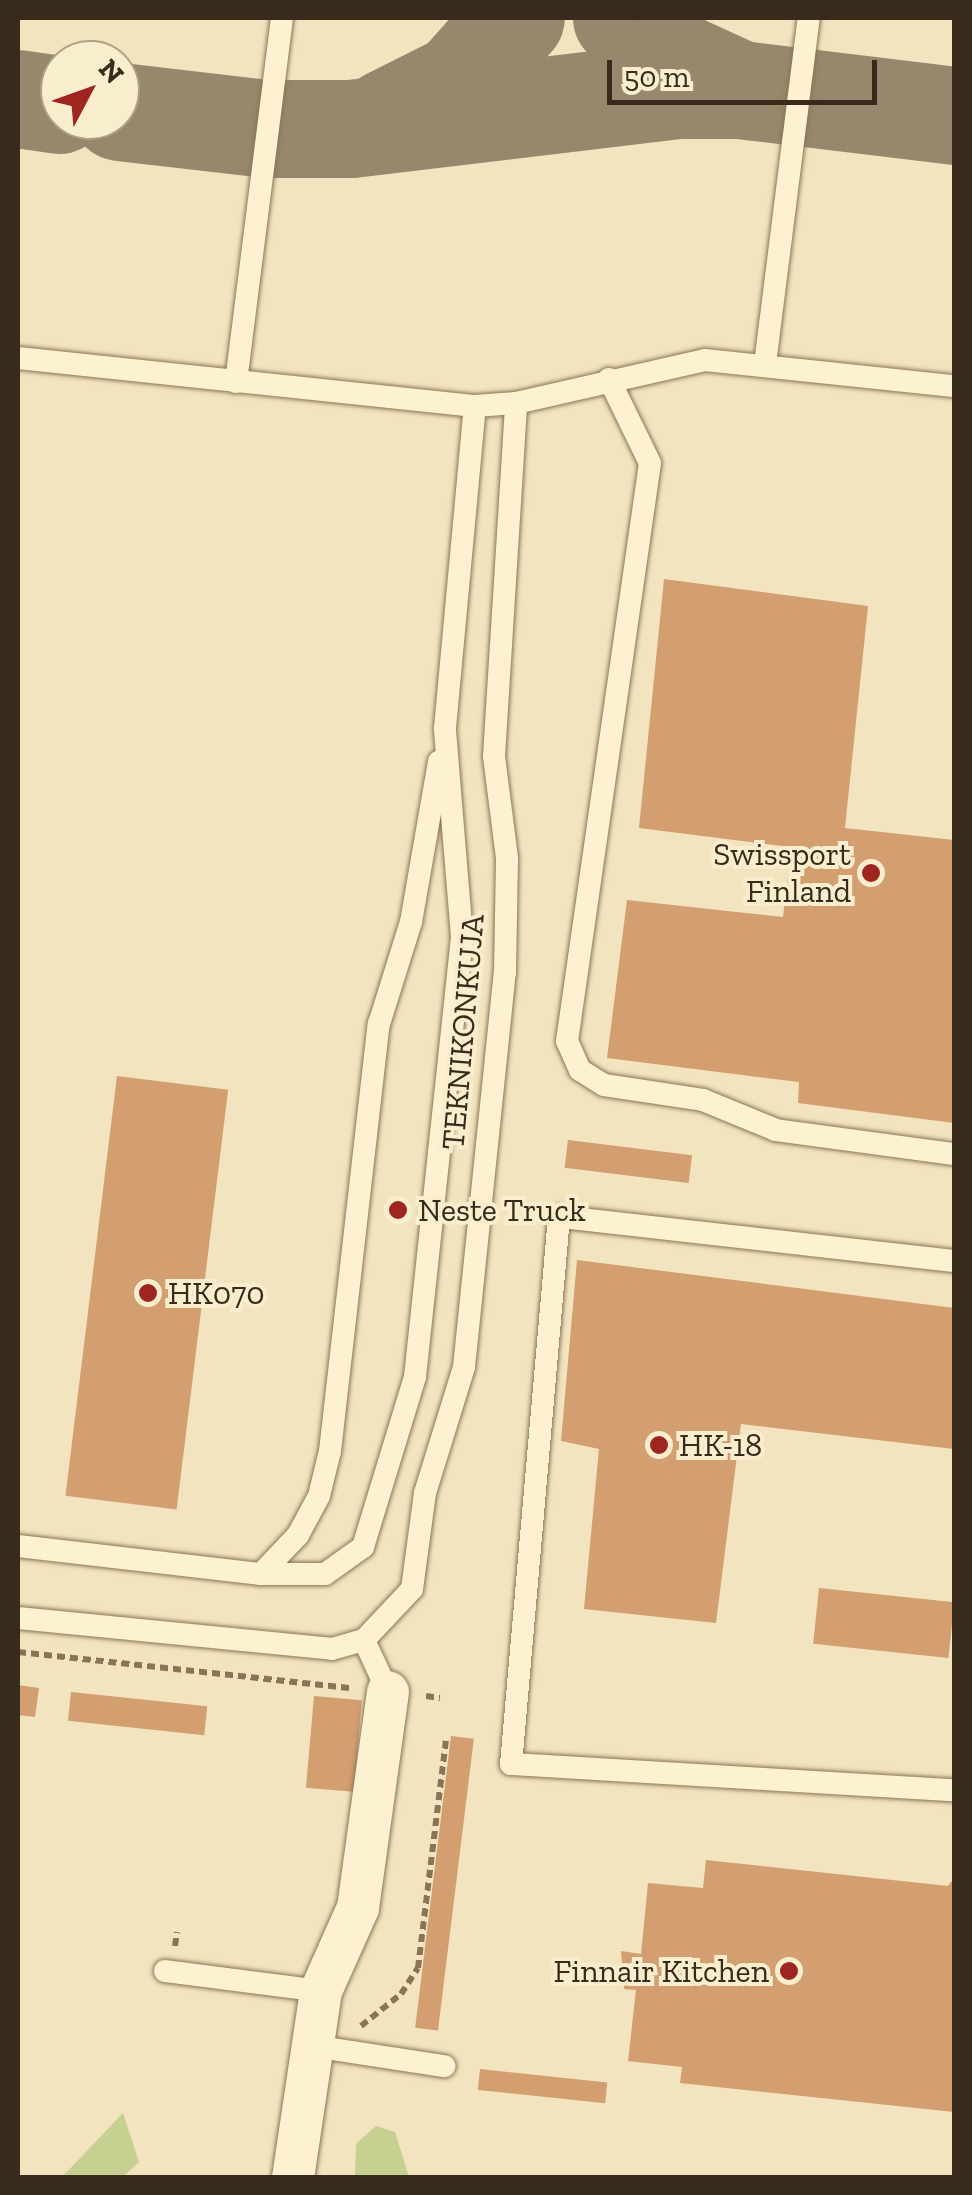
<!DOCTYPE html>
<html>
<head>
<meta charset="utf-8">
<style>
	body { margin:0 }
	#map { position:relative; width:972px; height:2195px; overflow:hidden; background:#f1e4be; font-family:"Zilla Slab",serif }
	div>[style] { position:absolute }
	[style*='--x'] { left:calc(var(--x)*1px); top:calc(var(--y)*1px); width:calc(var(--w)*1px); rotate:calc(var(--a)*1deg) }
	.green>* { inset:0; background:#c6d091 }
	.taxiway>* { height:98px; margin:-49px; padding:0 49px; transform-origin:49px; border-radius:49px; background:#95886c }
	.building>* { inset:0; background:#d39e70; transform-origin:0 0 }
	.path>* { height:6px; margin-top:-3px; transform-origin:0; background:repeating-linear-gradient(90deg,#8b7455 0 8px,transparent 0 13px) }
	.roads { filter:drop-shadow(0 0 2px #8b7455) drop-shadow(0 0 2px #8b7455) }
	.service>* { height:22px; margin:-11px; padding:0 11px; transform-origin:11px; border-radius:11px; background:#fcf1d1 }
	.minor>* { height:42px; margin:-21px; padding:0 21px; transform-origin:21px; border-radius:21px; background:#fcf1d1 }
	.dots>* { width:28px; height:28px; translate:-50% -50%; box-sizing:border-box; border:5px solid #f8eece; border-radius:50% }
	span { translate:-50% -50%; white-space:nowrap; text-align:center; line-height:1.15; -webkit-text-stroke:8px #f8eece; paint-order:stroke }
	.poi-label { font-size:32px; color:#392b1b }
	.right { translate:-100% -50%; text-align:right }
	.left { translate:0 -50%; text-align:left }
	.street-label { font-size:32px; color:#392b1b }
	.frame { position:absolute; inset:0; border:20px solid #392b1b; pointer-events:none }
	.north { position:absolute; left:40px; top:40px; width:100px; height:100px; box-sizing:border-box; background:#f8eece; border:2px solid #aca086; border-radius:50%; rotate:49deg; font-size:28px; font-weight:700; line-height:40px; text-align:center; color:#392b1b }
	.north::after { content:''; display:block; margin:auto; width:35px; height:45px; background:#9f2520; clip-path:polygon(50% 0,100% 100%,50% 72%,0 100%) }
	.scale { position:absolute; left:607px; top:60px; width:270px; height:45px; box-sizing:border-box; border:5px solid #392b1b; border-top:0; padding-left:12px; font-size:30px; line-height:35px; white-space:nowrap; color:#392b1b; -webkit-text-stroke:8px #f8eece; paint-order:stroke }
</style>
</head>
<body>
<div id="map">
	<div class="green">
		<i style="clip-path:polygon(123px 2113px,139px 2162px,123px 2177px,62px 2177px)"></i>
		<i style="clip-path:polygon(376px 2126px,395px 2132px,409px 2177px,355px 2177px,356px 2144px)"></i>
	</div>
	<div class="taxiway">
		<i style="--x:622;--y:18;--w:62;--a:39.8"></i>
		<i style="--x:670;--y:58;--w:77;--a:24.6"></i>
		<i style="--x:18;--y:99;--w:42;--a:8.1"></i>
		<i style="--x:120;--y:112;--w:148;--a:6.6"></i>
		<i style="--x:267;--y:129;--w:84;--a:0"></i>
		<i style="--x:351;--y:129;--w:331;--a:-6.8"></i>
		<i style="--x:680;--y:90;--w:60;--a:0"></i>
		<i style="--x:740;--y:90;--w:216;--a:6.9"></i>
		<i style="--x:388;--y:118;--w:78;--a:-26.6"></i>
		<i style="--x:458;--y:83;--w:87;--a:-48.3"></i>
	</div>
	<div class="building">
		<i style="clip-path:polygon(664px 579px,868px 606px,845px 828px,954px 840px,954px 1123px,798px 1103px,799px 1082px,607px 1058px,627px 900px,783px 917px,791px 847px,639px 828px)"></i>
		<i style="left:117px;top:1076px;width:112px;height:423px;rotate:7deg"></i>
		<i style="left:568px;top:1140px;width:125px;height:28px;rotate:7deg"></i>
		<i style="clip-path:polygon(577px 1260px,954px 1308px,954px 1449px,741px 1424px,716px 1623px,584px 1609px,599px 1449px,561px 1441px)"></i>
		<i style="left:819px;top:1588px;width:136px;height:56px;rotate:6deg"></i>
		<i style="clip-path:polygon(18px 1685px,39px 1688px,35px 1717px,18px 1715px)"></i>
		<i style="left:71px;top:1692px;width:137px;height:29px;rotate:6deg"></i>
		<i style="left:314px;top:1696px;width:48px;height:92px;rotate:5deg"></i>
		<i style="left:451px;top:1736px;width:23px;height:294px;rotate:7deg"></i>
		<i style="clip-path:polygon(706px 1860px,948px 1886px,954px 1878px,954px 2112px,680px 2083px,682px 2067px,628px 2061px,636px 1990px,624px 1989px,621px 1951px,641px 1954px,648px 1883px,703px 1888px)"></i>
		<i style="left:480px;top:2069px;width:128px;height:21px;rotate:6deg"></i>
	</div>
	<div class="path">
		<i style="--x:18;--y:1652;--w:333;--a:6.2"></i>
		<i style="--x:426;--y:1696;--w:14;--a:8"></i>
		<i style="--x:175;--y:1946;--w:14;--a:-82"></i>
		<i style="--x:361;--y:2026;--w:51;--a:-38.7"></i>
		<i style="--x:401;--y:1994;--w:31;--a:-57"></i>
		<i style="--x:418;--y:1968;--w:229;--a:-83"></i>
	</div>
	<div class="roads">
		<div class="service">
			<i style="--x:18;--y:358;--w:460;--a:6"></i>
			<i style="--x:475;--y:406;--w:41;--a:-4.2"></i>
			<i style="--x:516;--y:403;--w:194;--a:-12.8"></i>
			<i style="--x:705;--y:360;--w:250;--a:6"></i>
			<i style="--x:765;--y:364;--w:349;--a:-82.8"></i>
			<i style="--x:609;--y:379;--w:93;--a:64"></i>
			<i style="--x:650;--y:463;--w:584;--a:98.17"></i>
			<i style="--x:567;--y:1041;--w:32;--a:66"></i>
			<i style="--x:580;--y:1070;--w:28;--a:32"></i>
			<i style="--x:604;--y:1085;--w:100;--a:8.6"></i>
			<i style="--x:703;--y:1100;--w:79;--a:22.3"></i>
			<i style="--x:776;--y:1130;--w:180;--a:7.7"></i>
			<i style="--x:236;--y:382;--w:367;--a:-82.8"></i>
			<i style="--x:954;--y:1261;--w:397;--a:-173.6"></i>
			<i style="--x:559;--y:1217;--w:549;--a:95.01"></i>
			<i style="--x:511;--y:1764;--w:444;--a:3.4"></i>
			<i style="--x:18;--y:1546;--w:245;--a:6.6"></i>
			<i style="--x:261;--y:1574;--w:64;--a:0"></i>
			<i style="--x:325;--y:1574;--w:47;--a:-35.4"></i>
			<i style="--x:363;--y:1547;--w:178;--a:-73"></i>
			<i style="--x:415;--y:1377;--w:443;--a:-83.9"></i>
			<i style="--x:462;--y:937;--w:210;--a:-94.7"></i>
			<i style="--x:445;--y:728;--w:323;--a:-84.7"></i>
			<i style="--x:261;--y:1574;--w:54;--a:-46.5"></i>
			<i style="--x:298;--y:1535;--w:44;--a:-61.7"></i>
			<i style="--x:319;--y:1496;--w:46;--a:-76.3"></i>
			<i style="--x:330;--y:1451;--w:430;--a:-83.5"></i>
			<i style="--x:379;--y:1024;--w:107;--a:-72.6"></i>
			<i style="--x:411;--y:922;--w:163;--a:-80.1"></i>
			<i style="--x:18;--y:1618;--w:316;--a:5.6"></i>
			<i style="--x:332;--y:1649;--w:33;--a:-16"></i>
			<i style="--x:364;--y:1640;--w:70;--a:-46.7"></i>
			<i style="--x:412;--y:1589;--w:97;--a:-82.3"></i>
			<i style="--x:425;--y:1493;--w:132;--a:-72.8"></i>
			<i style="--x:464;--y:1367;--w:396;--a:-84.1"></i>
			<i style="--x:505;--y:973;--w:115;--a:-89"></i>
			<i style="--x:507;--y:858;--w:103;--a:-97.3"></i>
			<i style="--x:494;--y:756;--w:354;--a:-86.4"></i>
			<i style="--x:364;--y:1640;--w:57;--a:65.2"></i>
			<i style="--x:165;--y:1971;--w:157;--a:7.3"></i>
			<i style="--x:313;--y:2046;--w:133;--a:8.7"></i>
		</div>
		<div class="minor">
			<i style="--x:293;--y:2178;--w:189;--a:-81.5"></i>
			<i style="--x:321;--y:1991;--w:91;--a:-66"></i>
			<i style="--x:358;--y:1908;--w:218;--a:-82.1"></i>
		</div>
	</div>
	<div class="dots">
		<i style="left:871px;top:873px;background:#9f2520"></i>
		<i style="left:398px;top:1210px;background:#9f2520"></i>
		<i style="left:148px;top:1293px;background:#9f2520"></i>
		<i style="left:659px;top:1445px;background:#9f2520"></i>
		<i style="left:789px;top:1971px;background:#9f2520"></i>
	</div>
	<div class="poi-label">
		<span class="right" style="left:851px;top:873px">Swissport<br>Finland</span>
		<span class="left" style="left:418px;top:1210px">Neste Truck</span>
		<span class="left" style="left:168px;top:1293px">HK070</span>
		<span class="left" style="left:679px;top:1445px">HK-18</span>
		<span class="right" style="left:769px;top:1971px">Finnair Kitchen</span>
	</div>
	<div class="street-label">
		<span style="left:463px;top:1032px;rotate:-85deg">TEKNIKONKUJA</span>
	</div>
	<div class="frame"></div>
	<div class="north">N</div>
	<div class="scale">50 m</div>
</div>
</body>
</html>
